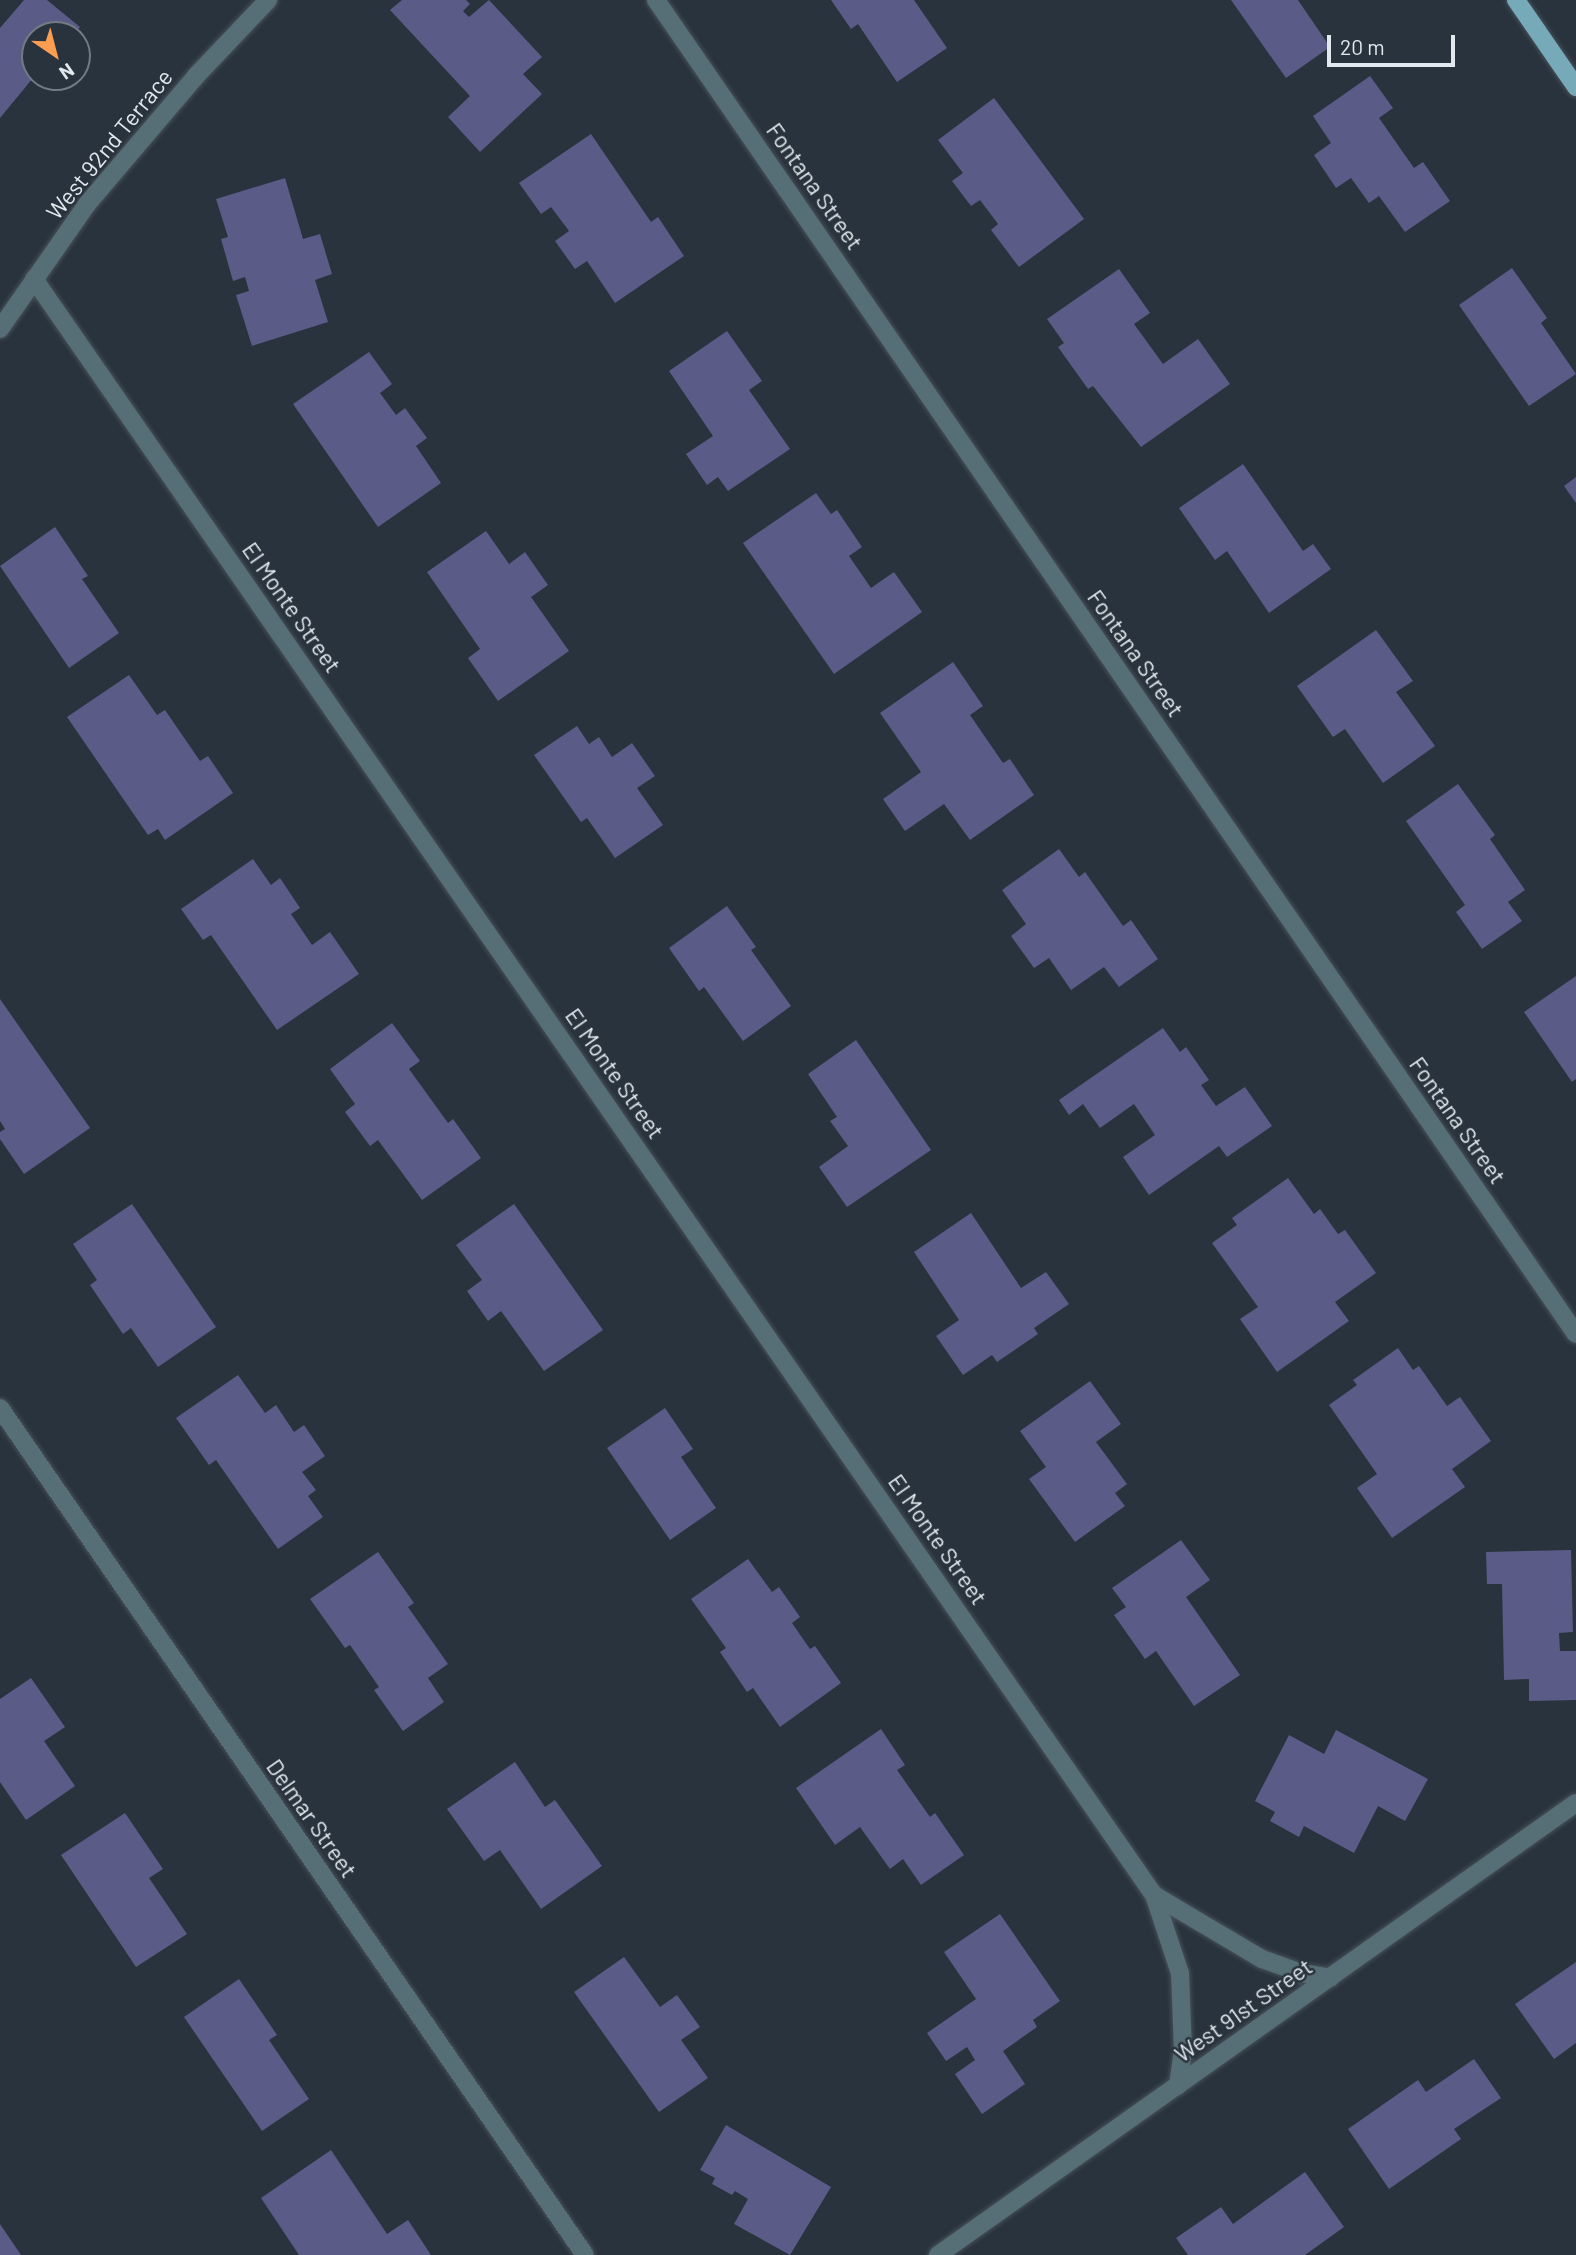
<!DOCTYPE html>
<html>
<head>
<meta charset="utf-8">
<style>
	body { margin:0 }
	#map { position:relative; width:1576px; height:2255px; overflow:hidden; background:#29333d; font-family:Barlow,sans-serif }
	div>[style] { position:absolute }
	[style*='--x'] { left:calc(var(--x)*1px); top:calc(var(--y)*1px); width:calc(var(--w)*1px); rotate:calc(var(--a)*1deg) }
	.building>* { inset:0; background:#5a5b86 }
	.roads { filter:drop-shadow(0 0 2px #465059) drop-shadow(0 0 2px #465059) }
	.minor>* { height:18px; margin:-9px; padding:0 9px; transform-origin:9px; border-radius:9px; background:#566e75 }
	.major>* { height:18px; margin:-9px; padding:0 9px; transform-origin:9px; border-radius:9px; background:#76aab8 }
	span { translate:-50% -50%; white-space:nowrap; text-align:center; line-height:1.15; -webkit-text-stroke:5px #29333d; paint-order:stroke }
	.street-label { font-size:23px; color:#e1e8ee }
	.north { position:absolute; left:21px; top:21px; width:70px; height:70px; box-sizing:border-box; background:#29333d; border:2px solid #737b84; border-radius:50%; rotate:145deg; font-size:19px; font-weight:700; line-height:28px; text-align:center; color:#e1e8ee }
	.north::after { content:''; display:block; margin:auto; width:24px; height:32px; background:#fc9e52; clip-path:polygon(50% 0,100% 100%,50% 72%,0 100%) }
	.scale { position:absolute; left:1327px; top:35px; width:128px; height:32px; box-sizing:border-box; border:4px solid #e1e8ee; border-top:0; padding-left:9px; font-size:21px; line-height:24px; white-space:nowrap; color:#e1e8ee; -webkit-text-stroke:5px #29333d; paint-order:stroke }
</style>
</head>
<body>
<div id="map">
	<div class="building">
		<i style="clip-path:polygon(24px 0,47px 0,80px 27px,74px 35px,35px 35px,35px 77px,41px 77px,37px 81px,33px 78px,0 118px,0 28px)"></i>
		<i style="clip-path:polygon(402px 0,466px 0,470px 4px,463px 11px,469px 17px,489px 0,542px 57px,523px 74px,542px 94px,480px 152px,448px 117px,470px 96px,390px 10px)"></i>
		<i style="clip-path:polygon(831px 0,914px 0,947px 48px,897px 82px,858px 24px,851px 29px)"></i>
		<i style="clip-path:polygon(1231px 0,1298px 0,1330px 47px,1286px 78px)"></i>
		<i style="clip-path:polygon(1370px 76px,1393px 108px,1379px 118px,1414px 168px,1423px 162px,1450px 201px,1405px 232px,1379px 196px,1369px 203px,1351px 178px,1336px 188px,1314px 155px,1331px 143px,1313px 116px)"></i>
		<i style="clip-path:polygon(994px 98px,1084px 219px,1019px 267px,991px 230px,998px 224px,980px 200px,971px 206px,952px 181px,963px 173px,938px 140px)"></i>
		<i style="clip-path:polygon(591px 134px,651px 222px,658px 217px,684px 256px,615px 303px,587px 261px,575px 269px,555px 241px,569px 231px,551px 207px,541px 214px,519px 183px)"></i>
		<i style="clip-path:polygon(285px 178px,303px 239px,320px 234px,332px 274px,315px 280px,328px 322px,252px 346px,236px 295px,249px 291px,245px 277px,233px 281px,221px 239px,228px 237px,216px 199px)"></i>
		<i style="clip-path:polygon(1512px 268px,1547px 318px,1541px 323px,1576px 374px,1529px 406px,1459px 305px)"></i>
		<i style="clip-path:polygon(1119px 269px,1150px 313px,1134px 324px,1163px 364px,1198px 339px,1230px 384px,1141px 447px,1093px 386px,1088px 389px,1058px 347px,1064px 343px,1047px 319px)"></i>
		<i style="clip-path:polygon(727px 331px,762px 381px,749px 390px,790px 449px,728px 491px,718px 477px,707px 485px,686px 454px,713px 436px,669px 371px)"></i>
		<i style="clip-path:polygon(369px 352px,392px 384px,380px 393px,396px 415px,405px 408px,427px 438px,416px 446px,441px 483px,378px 527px,293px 404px)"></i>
		<i style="clip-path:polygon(1243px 464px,1303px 551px,1313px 544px,1331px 569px,1269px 613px,1227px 551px,1215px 560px,1179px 508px)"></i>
		<i style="clip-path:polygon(1576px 477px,1576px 503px,1564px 486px)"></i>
		<i style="clip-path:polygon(816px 493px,831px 514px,837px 510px,862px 547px,849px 556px,871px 588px,894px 572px,922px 612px,834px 674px,743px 543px)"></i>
		<i style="clip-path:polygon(55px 527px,88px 576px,82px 579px,119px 633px,69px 668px,0 566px)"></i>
		<i style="clip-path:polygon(486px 531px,509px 564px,525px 552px,548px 585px,531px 597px,569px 651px,498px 701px,468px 658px,480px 649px,427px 572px)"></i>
		<i style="clip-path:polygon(1376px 630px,1413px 681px,1396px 692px,1435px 746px,1383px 783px,1345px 729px,1333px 737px,1297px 686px)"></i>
		<i style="clip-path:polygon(953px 662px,983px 706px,970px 715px,1003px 763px,1010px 759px,1034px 795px,970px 840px,944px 804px,905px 831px,883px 799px,921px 772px,880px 713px)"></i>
		<i style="clip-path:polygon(129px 675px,157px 715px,165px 710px,200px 761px,208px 756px,233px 793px,165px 840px,158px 829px,148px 835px,67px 717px)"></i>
		<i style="clip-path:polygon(577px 726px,589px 744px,599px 737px,612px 757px,632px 743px,655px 776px,637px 788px,663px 825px,615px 858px,587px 818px,581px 822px,534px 755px)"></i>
		<i style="clip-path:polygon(1458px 784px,1495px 835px,1490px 839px,1525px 890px,1508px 902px,1522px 921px,1482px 949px,1456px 912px,1465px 905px,1406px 821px)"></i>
		<i style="clip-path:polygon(1059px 849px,1079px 877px,1085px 872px,1123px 926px,1131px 920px,1158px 959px,1119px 987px,1104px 967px,1071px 990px,1049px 958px,1034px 968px,1011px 936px,1026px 924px,1002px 890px)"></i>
		<i style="clip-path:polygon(253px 859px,271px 885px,280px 878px,300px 908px,291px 914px,312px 945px,330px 932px,359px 974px,277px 1030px,211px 935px,203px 940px,181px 909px)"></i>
		<i style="clip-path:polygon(727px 906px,756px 947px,751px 950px,791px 1006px,743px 1041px,704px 987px,699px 991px,669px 948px)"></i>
		<i style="clip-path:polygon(1576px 976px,1576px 1079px,1572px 1082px,1524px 1012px)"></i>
		<i style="clip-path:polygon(0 999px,90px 1128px,24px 1174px,0 1139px,0 1132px,5px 1129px,0 1121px)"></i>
		<i style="clip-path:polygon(392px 1023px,420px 1061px,409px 1069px,448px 1123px,453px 1119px,481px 1158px,422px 1200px,378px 1140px,370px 1146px,345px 1112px,355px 1104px,330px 1069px)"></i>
		<i style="clip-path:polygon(1163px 1028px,1180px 1052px,1186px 1047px,1209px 1080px,1201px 1085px,1216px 1106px,1245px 1087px,1272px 1126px,1227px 1157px,1219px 1146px,1149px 1195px,1123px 1157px,1155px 1135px,1134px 1104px,1100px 1128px,1083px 1104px,1069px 1115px,1059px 1100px)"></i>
		<i style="clip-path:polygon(856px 1040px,931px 1150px,847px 1207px,819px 1167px,848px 1146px,830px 1121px,837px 1117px,808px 1074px)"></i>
		<i style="clip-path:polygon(1288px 1178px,1314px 1214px,1320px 1209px,1338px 1234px,1345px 1230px,1376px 1273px,1335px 1302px,1349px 1321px,1277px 1372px,1240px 1319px,1258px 1307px,1212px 1243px,1237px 1225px,1232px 1218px)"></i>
		<i style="clip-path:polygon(132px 1204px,216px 1327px,158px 1367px,131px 1328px,123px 1334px,90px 1285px,97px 1280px,73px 1244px)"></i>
		<i style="clip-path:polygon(514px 1204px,603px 1330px,544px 1371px,501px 1311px,488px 1321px,467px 1291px,482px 1280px,456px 1245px)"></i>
		<i style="clip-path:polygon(971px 1213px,1021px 1288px,1046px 1272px,1069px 1304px,1034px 1328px,1038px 1334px,997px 1362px,992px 1355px,963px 1375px,936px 1336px,959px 1320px,914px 1252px)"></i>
		<i style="clip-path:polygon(1398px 1348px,1413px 1370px,1419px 1366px,1447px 1406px,1460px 1397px,1491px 1441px,1452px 1469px,1465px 1487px,1392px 1538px,1357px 1488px,1377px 1474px,1329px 1405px,1357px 1385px,1353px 1380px)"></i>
		<i style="clip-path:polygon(238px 1375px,265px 1413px,276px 1405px,294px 1432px,304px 1425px,325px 1456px,302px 1472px,316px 1490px,308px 1496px,323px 1517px,278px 1549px,216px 1460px,209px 1465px,176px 1418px)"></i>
		<i style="clip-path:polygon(1090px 1381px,1121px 1424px,1096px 1442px,1127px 1484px,1115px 1493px,1125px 1506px,1075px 1542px,1029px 1479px,1046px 1467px,1020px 1431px)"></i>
		<i style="clip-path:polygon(665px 1408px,693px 1449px,681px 1457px,716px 1508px,670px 1540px,607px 1448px)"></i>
		<i style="clip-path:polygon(1181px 1540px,1210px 1580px,1186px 1597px,1240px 1675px,1194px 1706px,1156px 1651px,1145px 1659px,1114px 1615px,1126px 1607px,1112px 1588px)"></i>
		<i style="clip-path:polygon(1571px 1550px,1573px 1632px,1559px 1633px,1560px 1651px,1576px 1651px,1576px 1700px,1529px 1701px,1529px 1679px,1504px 1680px,1502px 1584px,1487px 1584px,1486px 1552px)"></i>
		<i style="clip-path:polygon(378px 1552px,414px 1603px,408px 1607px,448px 1664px,428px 1678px,444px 1702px,403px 1731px,374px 1690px,379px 1687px,350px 1645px,345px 1648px,310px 1599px)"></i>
		<i style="clip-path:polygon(748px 1559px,772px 1592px,779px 1587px,800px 1617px,792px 1623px,810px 1649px,815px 1646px,841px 1683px,780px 1727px,753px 1688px,747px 1692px,720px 1652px,726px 1648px,691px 1599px)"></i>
		<i style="clip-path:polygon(31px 1678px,65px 1727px,44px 1741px,75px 1786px,26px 1820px,0 1782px,0 1699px)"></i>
		<i style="clip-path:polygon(881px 1729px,905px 1765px,897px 1770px,930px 1817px,935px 1813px,964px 1855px,921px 1885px,903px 1859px,890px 1869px,860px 1827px,835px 1845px,796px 1788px)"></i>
		<i style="clip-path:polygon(1336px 1730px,1428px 1779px,1405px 1821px,1378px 1806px,1354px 1853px,1304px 1826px,1299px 1837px,1270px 1821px,1275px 1812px,1255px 1801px,1289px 1735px,1324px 1754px)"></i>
		<i style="clip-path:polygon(515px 1762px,545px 1807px,555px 1800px,602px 1866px,541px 1909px,500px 1850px,484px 1861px,447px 1809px)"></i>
		<i style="clip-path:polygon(125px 1813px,163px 1869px,149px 1878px,187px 1934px,136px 1967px,61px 1855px)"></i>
		<i style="clip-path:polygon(1000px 1914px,1060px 2001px,1033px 2020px,1037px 2027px,1003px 2051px,1025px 2084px,982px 2114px,955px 2074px,975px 2060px,967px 2047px,946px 2061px,927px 2033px,976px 1999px,944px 1952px)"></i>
		<i style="clip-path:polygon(624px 1957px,660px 2007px,677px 1995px,700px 2027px,681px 2040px,708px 2078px,659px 2112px,574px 1992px)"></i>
		<i style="clip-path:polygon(1576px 1962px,1576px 2043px,1554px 2059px,1515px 2004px)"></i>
		<i style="clip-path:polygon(239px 1979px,277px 2035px,269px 2040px,309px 2099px,262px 2131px,184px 2017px)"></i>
		<i style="clip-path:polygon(1474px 2059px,1501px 2098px,1454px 2129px,1461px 2139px,1389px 2189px,1348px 2129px,1418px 2080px,1426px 2092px)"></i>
		<i style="clip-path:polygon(726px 2125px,831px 2187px,790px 2255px,734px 2224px,748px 2199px,735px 2191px,732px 2195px,712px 2184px,715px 2178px,700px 2170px)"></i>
		<i style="clip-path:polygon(331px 2150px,387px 2234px,408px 2220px,431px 2255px,299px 2255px,261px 2198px)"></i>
		<i style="clip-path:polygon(1305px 2172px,1344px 2227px,1305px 2255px,1188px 2255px,1176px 2238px,1221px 2207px,1233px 2224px)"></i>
		<i style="clip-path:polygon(0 2224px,21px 2255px,0 2255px)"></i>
	</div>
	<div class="roads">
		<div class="minor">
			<i style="--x:656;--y:0;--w:1620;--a:55.41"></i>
			<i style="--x:34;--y:279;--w:1966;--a:55.28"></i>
			<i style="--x:1154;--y:1895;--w:82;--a:71.6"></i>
			<i style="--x:1180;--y:1973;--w:77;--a:87.8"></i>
			<i style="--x:1183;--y:2050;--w:36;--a:98"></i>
			<i style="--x:0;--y:329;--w:154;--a:-55.1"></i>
			<i style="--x:88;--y:203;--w:167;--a:-49.6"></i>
			<i style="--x:196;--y:76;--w:105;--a:-46.5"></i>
			<i style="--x:0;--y:1408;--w:1029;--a:55.37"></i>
			<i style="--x:1154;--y:1895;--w:126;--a:30.7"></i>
			<i style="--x:1262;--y:1959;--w:41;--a:19.7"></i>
			<i style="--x:1301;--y:1973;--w:30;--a:9"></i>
			<i style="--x:938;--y:2255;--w:782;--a:-35.32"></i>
		</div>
		<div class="major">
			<i style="--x:1516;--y:0;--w:106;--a:55.4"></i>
		</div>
	</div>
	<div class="street-label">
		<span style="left:109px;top:144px;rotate:-51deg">West 92nd Terrace</span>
		<span style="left:815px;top:186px;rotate:55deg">Fontana Street</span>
		<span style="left:292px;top:607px;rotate:55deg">El Monte Street</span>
		<span style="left:1136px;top:653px;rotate:55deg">Fontana Street</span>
		<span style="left:615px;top:1073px;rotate:55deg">El Monte Street</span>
		<span style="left:1458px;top:1120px;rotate:55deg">Fontana Street</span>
		<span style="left:938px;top:1539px;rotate:55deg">El Monte Street</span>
		<span style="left:312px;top:1818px;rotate:55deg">Delmar Street</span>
		<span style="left:1243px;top:2010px;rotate:-35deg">West 91st Street</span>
	</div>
	<div class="north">N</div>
	<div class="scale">20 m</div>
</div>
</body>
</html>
